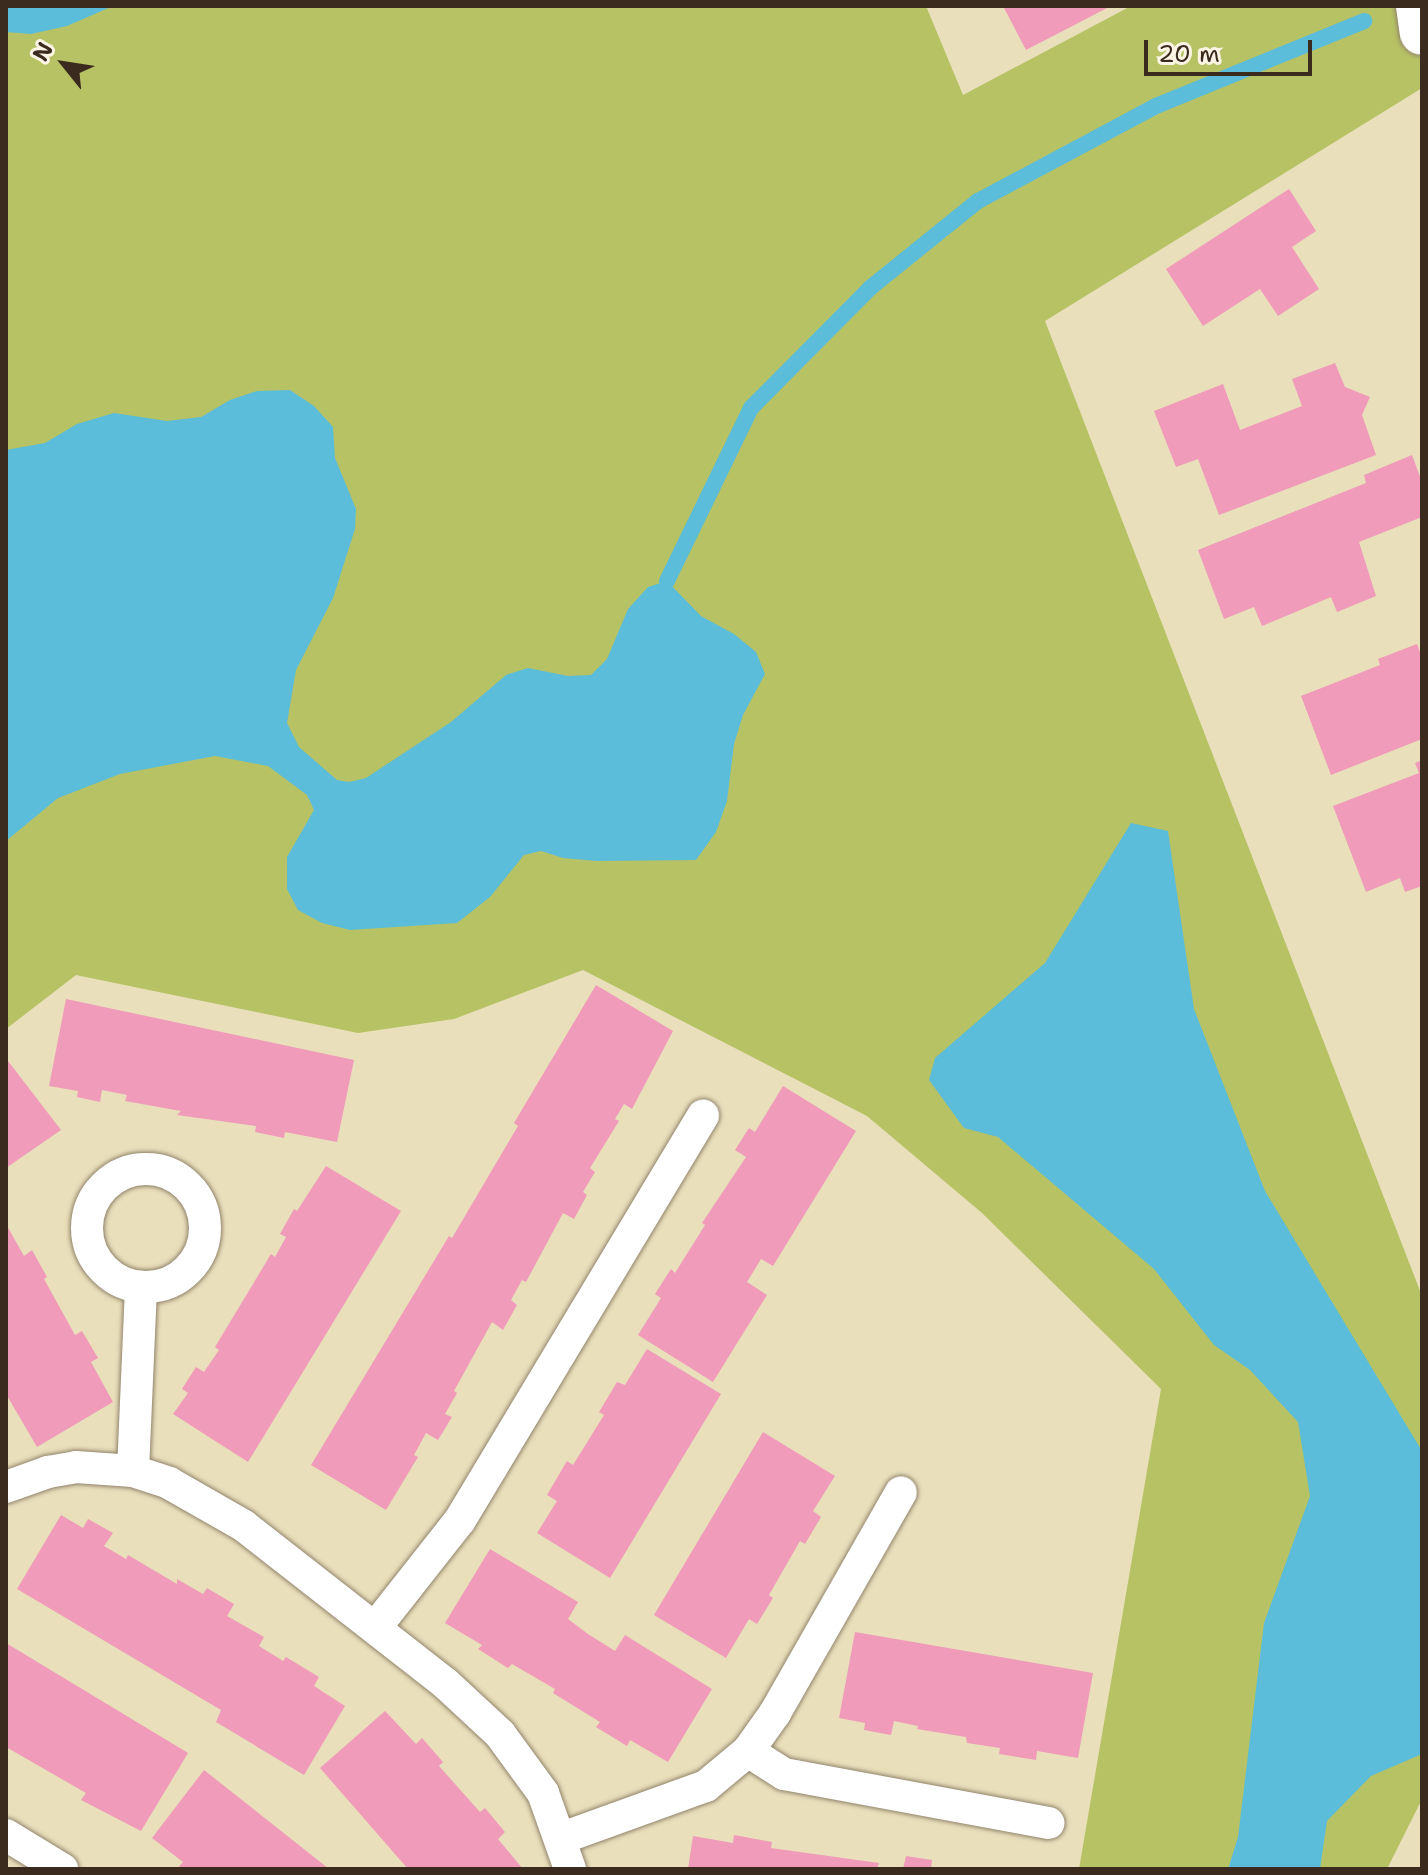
<!DOCTYPE html>
<html>
<head>
<meta charset="utf-8">
<style>
	body { margin:0 }
	#map { position:relative; width:1428px; height:1875px; overflow:hidden; background:#e9dfbb; font-family:"Shantell Sans",sans-serif }
	div>[style] { position:absolute }
	[style*='--x'] { left:calc(var(--x)*1px); top:calc(var(--y)*1px); width:calc(var(--w)*1px); rotate:calc(var(--a)*1deg) }
	.green>* { inset:0; background:#b6c264 }
	.water>* { inset:0; background:#5bbdd9 }
	.stream>* { height:16px; margin:-8px; padding:0 8px; transform-origin:8px; border-radius:8px; background:#5bbdd9 }
	.building>* { inset:0; background:#ef9bb9 }
	.roads { filter:drop-shadow(0 0 2px #92846c) drop-shadow(0 0 2px #92846c) }
	.lane>* { height:32px; margin:-16px; padding:0 16px; transform-origin:16px; border-radius:16px; background:#fff }
	.lane>.ring { margin:-16px; padding:0; box-sizing:content-box; background:none; border:32px solid #fff; border-radius:50% }
	.street>* { height:44px; margin:-22px; padding:0 22px; transform-origin:22px; border-radius:22px; background:#fff }
	span { translate:-50% -50%; white-space:nowrap; text-align:center; line-height:1.15; -webkit-text-stroke:6px #fcf5e5; paint-order:stroke }
	.frame { position:absolute; inset:0; border:8px solid #3b2a1e; pointer-events:none }
	.north { position:absolute; left:24px; top:24px; width:80px; height:80px; -webkit-text-stroke:6px #fcf5e5; paint-order:stroke; rotate:300deg; font-size:22px; font-weight:700; line-height:32px; text-align:center; color:#3b2a1e }
	.north::after { content:''; display:block; margin:auto; width:28px; height:36px; background:#3b2a1e; clip-path:polygon(50% 0,100% 100%,50% 72%,0 100%) }
	.scale { position:absolute; left:1144px; top:40px; width:168px; height:36px; box-sizing:border-box; border:4px solid #3b2a1e; border-top:0; padding-left:10px; font-size:24px; line-height:28px; white-space:nowrap; color:#3b2a1e; -webkit-text-stroke:6px #fcf5e5; paint-order:stroke }
</style>
</head>
<body>
<div id="map">
	<div class="green">
		<i style="clip-path:polygon(6px 6px,926px 6px,963px 95px,1131px 6px,1422px 6px,1422px 88px,1045px 321px,1422px 1296px,1422px 1799px,1387px 1869px,1079px 1869px,1161px 1389px,982px 1213px,867px 1116px,583px 970px,454px 1019px,358px 1033px,76px 975px,6px 1029px)"></i>
	</div>
	<div class="water">
		<i style="clip-path:polygon(6px 6px,113px 6px,67px 26px,31px 34px,6px 32px)"></i>
		<i style="clip-path:polygon(290px 390px,314px 406px,333px 427px,335px 458px,356px 509px,355px 529px,333px 598px,296px 670px,287px 723px,299px 747px,337px 780px,349px 782px,366px 778px,451px 722px,506px 675px,528px 668px,568px 676px,591px 675px,607px 659px,628px 609px,648px 587px,667px 581px,701px 616px,734px 634px,756px 652px,765px 674px,743px 715px,734px 744px,727px 801px,716px 832px,696px 860px,597px 861px,563px 858px,541px 851px,524px 855px,490px 897px,457px 923px,350px 930px,322px 923px,298px 910px,287px 889px,287px 857px,314px 810px,307px 795px,268px 766px,215px 756px,120px 774px,58px 798px,6px 841px,6px 450px,45px 443px,77px 424px,114px 413px,167px 421px,201px 417px,230px 400px,257px 391px)"></i>
		<i style="clip-path:polygon(1131px 823px,1168px 831px,1194px 1009px,1265px 1191px,1422px 1451px,1422px 1754px,1371px 1776px,1327px 1821px,1320px 1869px,1228px 1869px,1238px 1837px,1264px 1623px,1310px 1496px,1298px 1422px,1250px 1370px,1214px 1345px,1154px 1269px,998px 1137px,964px 1128px,929px 1080px,935px 1058px,1045px 963px)"></i>
	</div>
	<div class="stream">
		<i style="--x:667;--y:581;--w:192;--a:-64.1"></i>
		<i style="--x:751;--y:408;--w:169;--a:-45.2"></i>
		<i style="--x:870;--y:288;--w:139;--a:-38.9"></i>
		<i style="--x:978;--y:201;--w:202;--a:-28.1"></i>
		<i style="--x:1156;--y:106;--w:225;--a:-22.2"></i>
	</div>
	<div class="building">
		<i style="clip-path:polygon(1003px 6px,1111px 6px,1026px 50px)"></i>
		<i style="clip-path:polygon(1289px 189px,1316px 231px,1292px 247px,1319px 289px,1278px 316px,1260px 289px,1203px 326px,1166px 269px)"></i>
		<i style="clip-path:polygon(1335px 363px,1345px 387px,1370px 397px,1362px 415px,1376px 455px,1219px 515px,1198px 459px,1176px 467px,1154px 411px,1223px 384px,1240px 430px,1302px 406px,1292px 379px)"></i>
		<i style="clip-path:polygon(1412px 455px,1422px 482px,1422px 517px,1359px 542px,1376px 596px,1337px 612px,1331px 597px,1262px 626px,1254px 607px,1224px 619px,1198px 550px,1366px 483px,1364px 475px)"></i>
		<i style="clip-path:polygon(1417px 644px,1422px 657px,1422px 739px,1331px 775px,1301px 696px,1380px 665px,1378px 659px)"></i>
		<i style="clip-path:polygon(1422px 760px,1422px 886px,1405px 892px,1400px 878px,1366px 892px,1333px 806px,1419px 773px,1415px 763px)"></i>
		<i style="clip-path:polygon(596px 985px,673px 1031px,632px 1109px,624px 1104px,615px 1119px,619px 1121px,590px 1168px,595px 1172px,583px 1192px,587px 1195px,574px 1219px,563px 1213px,526px 1282px,522px 1280px,511px 1300px,517px 1305px,503px 1330px,492px 1322px,454px 1391px,457px 1393px,445px 1414px,452px 1417px,438px 1440px,426px 1433px,414px 1455px,418px 1457px,386px 1510px,311px 1465px,449px 1236px,452px 1238px,518px 1126px,514px 1123px)"></i>
		<i style="clip-path:polygon(66px 999px,354px 1060px,337px 1142px,285px 1132px,284px 1138px,255px 1132px,256px 1126px,177px 1115px,181px 1111px,125px 1101px,127px 1095px,102px 1090px,100px 1102px,77px 1097px,78px 1091px,49px 1086px)"></i>
		<i style="clip-path:polygon(8px 1061px,61px 1130px,6px 1168px,6px 1063px)"></i>
		<i style="clip-path:polygon(783px 1086px,856px 1131px,773px 1266px,761px 1259px,747px 1282px,767px 1295px,713px 1382px,638px 1335px,661px 1298px,655px 1294px,671px 1269px,675px 1273px,705px 1225px,702px 1223px,746px 1157px,735px 1150px,749px 1128px,755px 1132px)"></i>
		<i style="clip-path:polygon(326px 1166px,401px 1211px,248px 1462px,173px 1414px,188px 1393px,182px 1389px,196px 1367px,204px 1372px,219px 1350px,215px 1347px,271px 1254px,275px 1257px,286px 1237px,280px 1234px,294px 1209px,297px 1211px)"></i>
		<i style="clip-path:polygon(6px 1224px,24px 1256px,32px 1250px,47px 1277px,44px 1279px,75px 1335px,82px 1331px,98px 1358px,91px 1362px,113px 1402px,37px 1447px,6px 1394px)"></i>
		<i style="clip-path:polygon(647px 1349px,721px 1394px,610px 1578px,537px 1533px,557px 1501px,547px 1495px,567px 1461px,573px 1465px,604px 1415px,599px 1412px,617px 1382px,625px 1385px)"></i>
		<i style="clip-path:polygon(763px 1432px,835px 1476px,813px 1511px,821px 1517px,805px 1544px,800px 1541px,769px 1595px,773px 1598px,757px 1624px,749px 1619px,726px 1658px,654px 1615px)"></i>
		<i style="clip-path:polygon(61px 1515px,83px 1528px,88px 1519px,113px 1533px,104px 1546px,126px 1559px,128px 1555px,177px 1584px,177px 1579px,203px 1594px,207px 1588px,234px 1604px,227px 1616px,264px 1637px,259px 1646px,283px 1661px,286px 1657px,319px 1677px,314px 1686px,345px 1706px,304px 1775px,216px 1722px,221px 1710px,17px 1589px)"></i>
		<i style="clip-path:polygon(490px 1549px,578px 1602px,568px 1619px,588px 1634px,615px 1651px,625px 1635px,712px 1689px,668px 1762px,630px 1740px,627px 1746px,596px 1727px,600px 1722px,553px 1693px,555px 1689px,512px 1664px,508px 1668px,478px 1649px,482px 1645px,445px 1623px)"></i>
		<i style="clip-path:polygon(855px 1632px,1093px 1673px,1078px 1758px,1037px 1751px,1036px 1760px,999px 1754px,1000px 1748px,967px 1743px,966px 1737px,917px 1729px,918px 1726px,894px 1721px,891px 1735px,864px 1730px,865px 1723px,839px 1718px)"></i>
		<i style="clip-path:polygon(6px 1643px,188px 1753px,141px 1831px,81px 1800px,86px 1793px,6px 1747px)"></i>
		<i style="clip-path:polygon(385px 1711px,416px 1744px,422px 1738px,443px 1762px,439px 1766px,480px 1812px,485px 1808px,505px 1832px,498px 1839px,523px 1869px,408px 1869px,320px 1768px)"></i>
		<i style="clip-path:polygon(204px 1770px,290px 1838px,329px 1869px,177px 1869px,183px 1862px,152px 1838px)"></i>
		<i style="clip-path:polygon(734px 1835px,772px 1842px,771px 1848px,879px 1863px,877px 1869px,688px 1869px,693px 1836px,733px 1843px)"></i>
		<i style="clip-path:polygon(906px 1856px,932px 1860px,931px 1869px,903px 1869px)"></i>
	</div>
	<div class="roads">
		<div class="lane">
			<i class="ring" style="left:87px;top:1169px;width:86px;height:86px"></i>
			<i style="--x:133;--y:1471;--w:183;--a:-87.5"></i>
			<i style="--x:6;--y:1487;--w:45;--a:-19.7"></i>
			<i style="--x:48;--y:1472;--w:28;--a:-10"></i>
			<i style="--x:76;--y:1467;--w:57;--a:4"></i>
			<i style="--x:133;--y:1471;--w:38;--a:18"></i>
			<i style="--x:169;--y:1483;--w:86;--a:29.8"></i>
			<i style="--x:244;--y:1526;--w:255;--a:38"></i>
			<i style="--x:445;--y:1683;--w:75;--a:42.8"></i>
			<i style="--x:500;--y:1734;--w:73;--a:53.9"></i>
			<i style="--x:543;--y:1793;--w:81;--a:70.4"></i>
			<i style="--x:375;--y:1628;--w:137;--a:-51.8"></i>
			<i style="--x:460;--y:1520;--w:472;--a:-59"></i>
			<i style="--x:748;--y:1751;--w:43;--a:32.6"></i>
			<i style="--x:784;--y:1774;--w:269;--a:10.5"></i>
			<i style="--x:6;--y:1835;--w:66;--a:31.3"></i>
			<i style="--x:562;--y:1838;--w:153;--a:-19.9"></i>
			<i style="--x:706;--y:1786;--w:55;--a:-39.8"></i>
			<i style="--x:748;--y:1751;--w:47;--a:-54.6"></i>
			<i style="--x:775;--y:1713;--w:254;--a:-60.3"></i>
		</div>
		<div class="street">
			<i style="--x:1418;--y:6;--w:27;--a:82"></i>
		</div>
	</div>
	<div class="frame"></div>
	<div class="north">N</div>
	<div class="scale">20 m</div>
</div>
</body>
</html>
